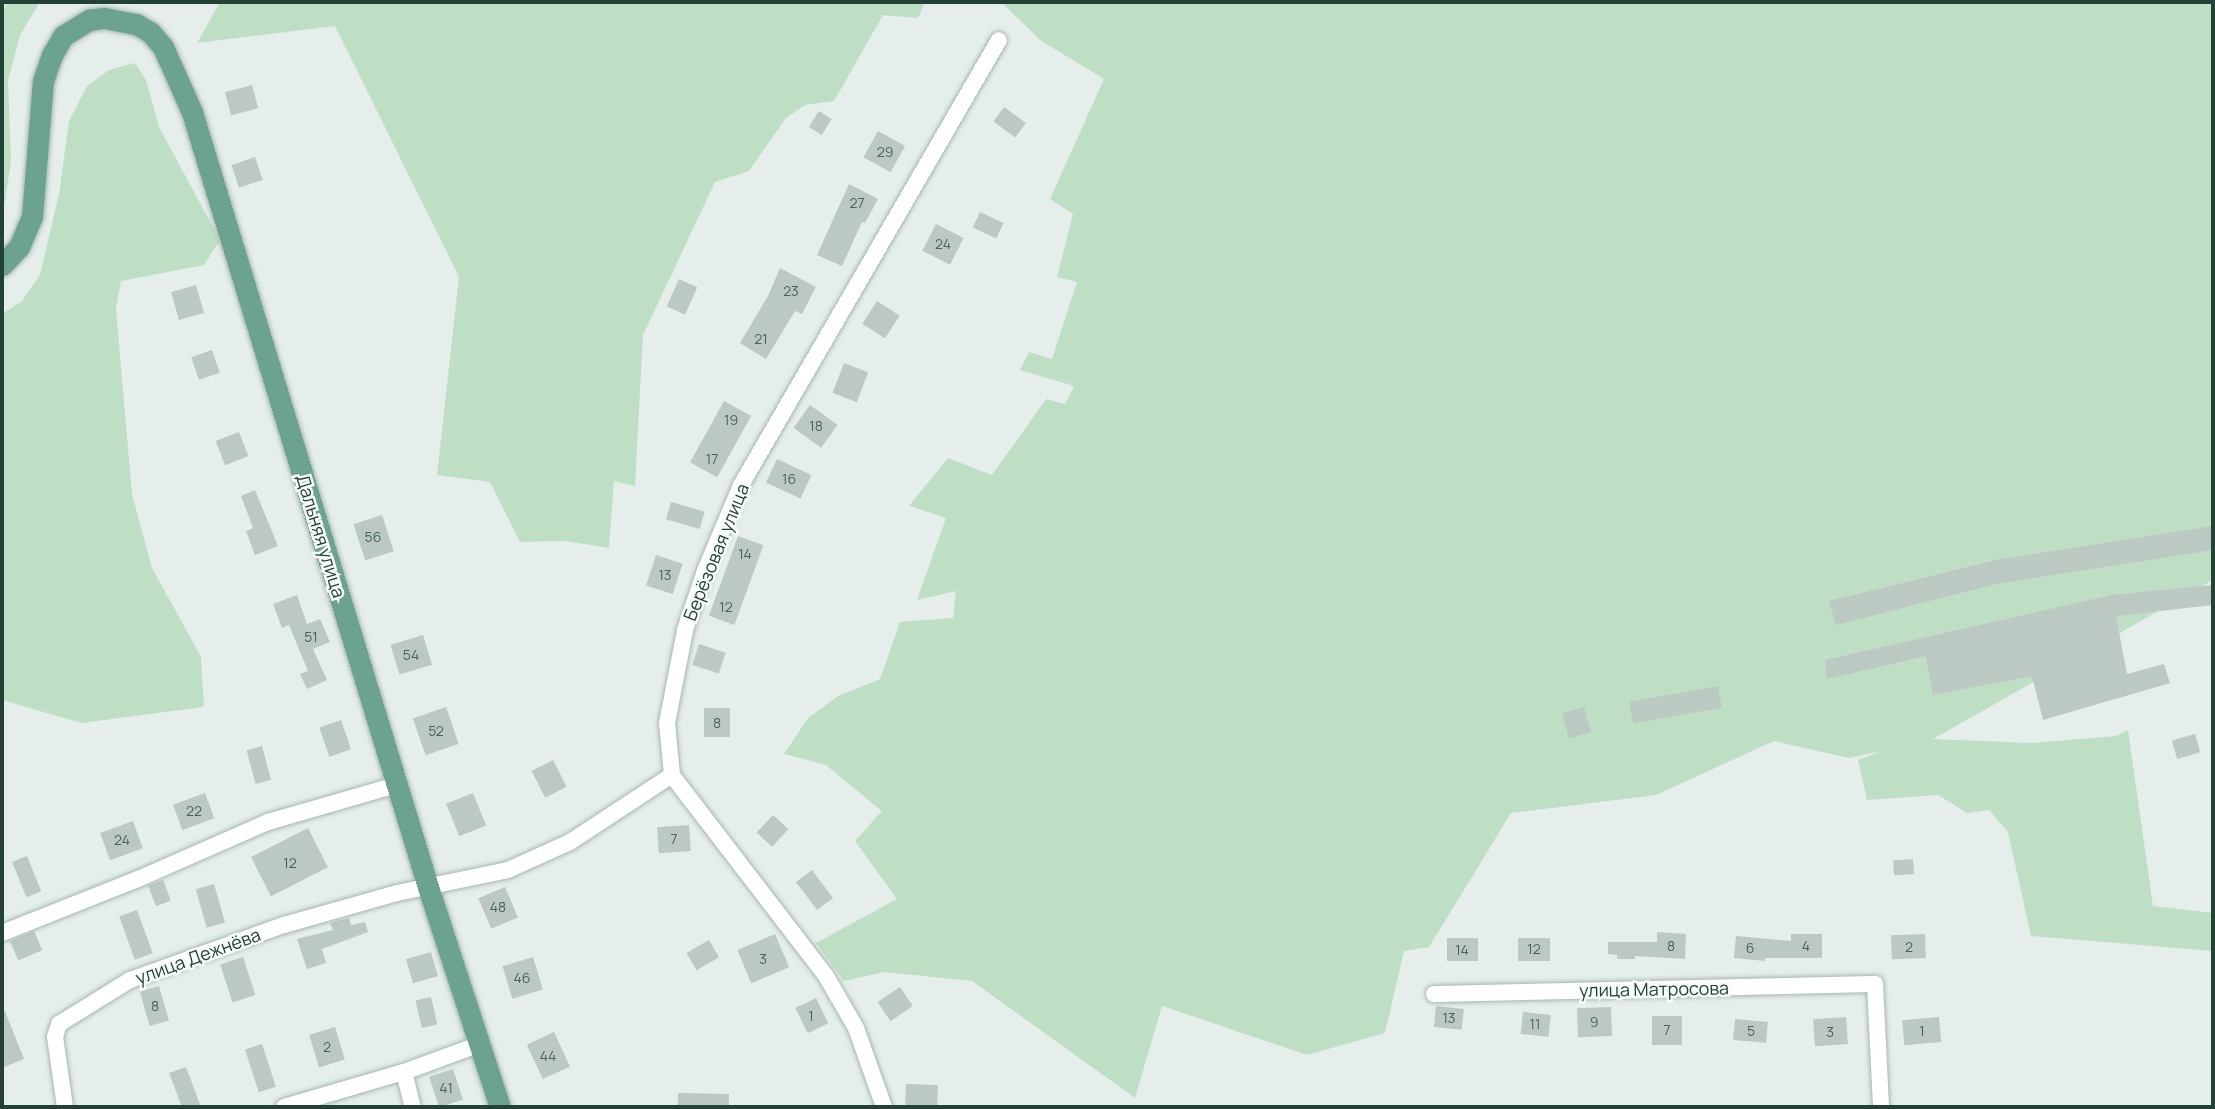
<!DOCTYPE html>
<html>
<head>
<meta charset="utf-8">
<style>
	body { margin:0 }
	#map { position:relative; width:2215px; height:1109px; overflow:hidden; background:#e5eeea; font-family:Manrope,sans-serif }
	div>[style] { position:absolute }
	[style*='--x'] { left:calc(var(--x)*1px); top:calc(var(--y)*1px); width:calc(var(--w)*1px); rotate:calc(var(--a)*1deg) }
	.green>* { inset:0; background:#bfdfc5 }
	.building>* { inset:0; background:#bbc9c2; transform-origin:0 0 }
	.roads { filter:drop-shadow(0 0 2px #a7b7b0) drop-shadow(0 0 2px #a7b7b0) }
	.street>* { height:16px; margin:-8px; padding:0 8px; transform-origin:8px; border-radius:8px; background:#fff }
	.primary>* { height:21px; margin:-10.5px; padding:0 10.5px; transform-origin:10.5px; border-radius:10.5px; background:#6ba390 }
	span { translate:-50% -50%; white-space:nowrap; text-align:center; line-height:1.15; -webkit-text-stroke:5px #f6faf8; paint-order:stroke }
	.number-label { font-size:14px; color:#4a6359 }
	.number-label span { -webkit-text-stroke-width:0 }
	.street-label { font-size:18px; color:#244136 }
	.frame { position:absolute; inset:0; border:4px solid #244136; pointer-events:none }
</style>
</head>
<body>
<div id="map">
	<div class="green">
		<i style="clip-path:polygon(7px 2px,40px 2px,20px 35px,8px 81px,11px 162px,2px 219px,2px 13px)"></i>
		<i style="clip-path:polygon(220px 2px,925px 2px,918px 18px,883px 15px,834px 101px,805px 105px,786px 118px,749px 171px,715px 182px,643px 335px,635px 486px,614px 481px,609px 548px,566px 541px,520px 542px,490px 482px,437px 475px,459px 277px,335px 26px,197px 43px)"></i>
		<i style="clip-path:polygon(1001px 2px,2213px 2px,2213px 580px,1933px 739px,2031px 743px,2116px 736px,2128px 730px,2153px 906px,2213px 913px,2213px 951px,2031px 936px,2008px 832px,1989px 810px,1967px 813px,1938px 795px,1867px 800px,1858px 760px,1882px 751px,1849px 758px,1774px 741px,1656px 795px,1511px 813px,1429px 947px,1404px 951px,1385px 1033px,1307px 1055px,1162px 1006px,1135px 1098px,972px 981px,884px 972px,844px 981px,816px 943px,897px 899px,855px 841px,882px 811px,826px 765px,784px 754px,808px 718px,838px 696px,880px 679px,900px 622px,953px 618px,956px 591px,917px 600px,946px 518px,909px 506px,948px 458px,992px 475px,1046px 399px,1065px 404px,1074px 386px,1020px 370px,1029px 352px,1052px 359px,1077px 282px,1057px 277px,1073px 214px,1050px 199px,1104px 79px,1040px 40px)"></i>
		<i style="clip-path:polygon(135px 63px,146px 80px,159px 127px,220px 240px,204px 265px,121px 281px,116px 309px,132px 494px,152px 568px,201px 657px,204px 707px,81px 723px,2px 700px,2px 314px,22px 301px,40px 275px,59px 194px,69px 121px,87px 86px,109px 70px)"></i>
	</div>
	<div class="building">
		<i style="left:252px;top:85px;width:24px;height:28px;rotate:75deg"></i>
		<i style="left:1004px;top:107px;width:27px;height:18px;rotate:36deg"></i>
		<i style="left:819px;top:111px;width:15px;height:19px;rotate:32deg"></i>
		<i style="left:878px;top:131px;width:31px;height:30px;rotate:29deg"></i>
		<i style="left:255px;top:157px;width:24px;height:25px;rotate:71deg"></i>
		<i style="clip-path:polygon(849px 184px,878px 199px,865px 223px,862px 222px,842px 266px,817px 255px)"></i>
		<i style="left:980px;top:212px;width:26px;height:17px;rotate:25deg"></i>
		<i style="left:936px;top:224px;width:31px;height:30px;rotate:27deg"></i>
		<i style="clip-path:polygon(780px 268px,816px 287px,802px 314px,795px 311px,766px 359px,740px 343px,768px 296px)"></i>
		<i style="left:679px;top:279px;width:20px;height:30px;rotate:24deg"></i>
		<i style="left:196px;top:285px;width:29px;height:26px;rotate:74deg"></i>
		<i style="left:877px;top:301px;width:27px;height:27px;rotate:33deg"></i>
		<i style="left:212px;top:350px;width:24px;height:22px;rotate:71deg"></i>
		<i style="left:844px;top:363px;width:26px;height:32px;rotate:21deg"></i>
		<i style="left:724px;top:401px;width:31px;height:70px;rotate:29deg"></i>
		<i style="left:810px;top:405px;width:34px;height:28px;rotate:36deg"></i>
		<i style="left:239px;top:432px;width:26px;height:25px;rotate:69deg"></i>
		<i style="left:777px;top:459px;width:38px;height:26px;rotate:25deg"></i>
		<i style="clip-path:polygon(255px 490px,278px 546px,255px 555px,246px 531px,253px 528px,241px 496px)"></i>
		<i style="left:671px;top:502px;width:35px;height:18px;rotate:16deg"></i>
		<i style="left:382px;top:515px;width:38px;height:30px;rotate:72deg"></i>
		<i style="clip-path:polygon(2213px 526px,2213px 550px,1996px 584px,1836px 625px,1829px 601px,1996px 560px)"></i>
		<i style="left:738px;top:536px;width:27px;height:85px;rotate:20deg"></i>
		<i style="left:656px;top:555px;width:28px;height:32px;rotate:18deg"></i>
		<i style="clip-path:polygon(2213px 585px,2213px 605px,2116px 616px,2127px 674px,2164px 664px,2170px 683px,2043px 720px,2032px 676px,1933px 695px,1926px 656px,1827px 679px,1825px 660px,2112px 595px)"></i>
		<i style="clip-path:polygon(297px 595px,307px 624px,320px 619px,330px 642px,313px 649px,327px 680px,307px 689px,300px 674px,308px 671px,289px 625px,282px 628px,273px 604px)"></i>
		<i style="left:423px;top:635px;width:31px;height:34px;rotate:73deg"></i>
		<i style="left:699px;top:644px;width:28px;height:22px;rotate:18deg"></i>
		<i style="left:1718px;top:686px;width:22px;height:90px;rotate:80deg"></i>
		<i style="left:446px;top:707px;width:39px;height:35px;rotate:71deg"></i>
		<i style="left:1584px;top:707px;width:26px;height:23px;rotate:74deg"></i>
		<i style="left:704px;top:708px;width:26px;height:29px"></i>
		<i style="left:341px;top:720px;width:31px;height:23px;rotate:71deg"></i>
		<i style="left:2195px;top:734px;width:19px;height:24px;rotate:74deg"></i>
		<i style="left:262px;top:746px;width:35px;height:16px;rotate:75deg"></i>
		<i style="left:553px;top:760px;width:30px;height:24px;rotate:63deg"></i>
		<i style="left:205px;top:793px;width:27px;height:34px;rotate:70deg"></i>
		<i style="left:473px;top:793px;width:35px;height:29px;rotate:68deg"></i>
		<i style="left:773px;top:815px;width:21px;height:24px;rotate:43deg"></i>
		<i style="left:133px;top:821px;width:29px;height:35px;rotate:70deg"></i>
		<i style="left:689px;top:825px;width:26px;height:32px;rotate:86deg"></i>
		<i style="left:308px;top:828px;width:44px;height:64px;rotate:63deg"></i>
		<i style="left:27px;top:856px;width:38px;height:16px;rotate:68deg"></i>
		<i style="left:1913px;top:859px;width:15px;height:20px;rotate:86deg"></i>
		<i style="left:812px;top:870px;width:35px;height:20px;rotate:53deg"></i>
		<i style="left:163px;top:880px;width:22px;height:16px;rotate:69deg"></i>
		<i style="left:214px;top:884px;width:40px;height:19px;rotate:74deg"></i>
		<i style="left:505px;top:887px;width:33px;height:29px;rotate:67deg"></i>
		<i style="left:137px;top:910px;width:46px;height:19px;rotate:70deg"></i>
		<i style="clip-path:polygon(349px 918px,351px 925px,365px 922px,368px 932px,322px 949px,326px 963px,307px 969px,297px 939px,333px 930px,330px 923px)"></i>
		<i style="left:34px;top:931px;width:21px;height:26px;rotate:67deg"></i>
		<i style="clip-path:polygon(1657px 932px,1686px 934px,1685px 959px,1635px 956px,1635px 959px,1617px 959px,1617px 955px,1608px 954px,1608px 942px,1657px 942px)"></i>
		<i style="left:775px;top:934px;width:36px;height:41px;rotate:67deg"></i>
		<i style="clip-path:polygon(1791px 934px,1822px 934px,1822px 958px,1765px 958px,1765px 961px,1734px 958px,1736px 936px,1791px 941px)"></i>
		<i style="left:1925px;top:934px;width:24px;height:34px;rotate:88deg"></i>
		<i style="left:1447px;top:938px;width:31px;height:23px"></i>
		<i style="left:1518px;top:938px;width:32px;height:23px"></i>
		<i style="left:709px;top:940px;width:20px;height:26px;rotate:60deg"></i>
		<i style="left:431px;top:952px;width:25px;height:26px;rotate:74deg"></i>
		<i style="left:243px;top:957px;width:40px;height:24px;rotate:72deg"></i>
		<i style="left:533px;top:957px;width:34px;height:32px;rotate:73deg"></i>
		<i style="left:159px;top:986px;width:36px;height:20px;rotate:74deg"></i>
		<i style="left:900px;top:987px;width:23px;height:27px;rotate:56deg"></i>
		<i style="left:431px;top:997px;width:28px;height:16px;rotate:77deg"></i>
		<i style="left:816px;top:998px;width:28px;height:23px;rotate:64deg"></i>
		<i style="clip-path:polygon(2px 1004px,24px 1059px,2px 1068px)"></i>
		<i style="left:1436px;top:1006px;width:28px;height:21px;rotate:6deg"></i>
		<i style="left:1611px;top:1007px;width:29px;height:34px;rotate:88deg"></i>
		<i style="left:1523px;top:1012px;width:28px;height:22px;rotate:6deg"></i>
		<i style="left:1652px;top:1016px;width:30px;height:29px"></i>
		<i style="left:1846px;top:1017px;width:27px;height:33px;rotate:86deg"></i>
		<i style="left:1939px;top:1017px;width:25px;height:37px;rotate:85deg"></i>
		<i style="left:1735px;top:1019px;width:33px;height:21px;rotate:5deg"></i>
		<i style="left:335px;top:1027px;width:34px;height:27px;rotate:73deg"></i>
		<i style="left:554px;top:1032px;width:38px;height:30px;rotate:65deg"></i>
		<i style="left:262px;top:1044px;width:45px;height:18px;rotate:72deg"></i>
		<i style="clip-path:polygon(186px 1067px,201px 1107px,182px 1107px,169px 1073px)"></i>
		<i style="left:453px;top:1069px;width:32px;height:25px;rotate:72deg"></i>
		<i style="left:906px;top:1084px;width:32px;height:23px;rotate:2deg"></i>
		<i style="left:678px;top:1093px;width:51px;height:14px;rotate:1deg"></i>
	</div>
	<div class="roads">
		<div class="street">
			<i style="--x:2;--y:933;--w:146;--a:-21.7"></i>
			<i style="--x:138;--y:879;--w:142;--a:-23.7"></i>
			<i style="--x:268;--y:822;--w:133;--a:-16.1"></i>
			<i style="--x:1434;--y:994;--w:441;--a:-1.3"></i>
			<i style="--x:1875;--y:984;--w:123;--a:87.2"></i>
			<i style="--x:404;--y:1072;--w:36;--a:76"></i>
			<i style="--x:65;--y:1107;--w:71;--a:-98.1"></i>
			<i style="--x:55;--y:1037;--w:14;--a:-73"></i>
			<i style="--x:59;--y:1024;--w:84;--a:-31.8"></i>
			<i style="--x:130;--y:980;--w:164;--a:-19.7"></i>
			<i style="--x:284;--y:925;--w:117;--a:-15.8"></i>
			<i style="--x:397;--y:893;--w:113;--a:-11.7"></i>
			<i style="--x:508;--y:870;--w:68;--a:-24.3"></i>
			<i style="--x:570;--y:842;--w:122;--a:-33.3"></i>
			<i style="--x:284;--y:1107;--w:125;--a:-16.3"></i>
			<i style="--x:404;--y:1072;--w:81;--a:-20.2"></i>
			<i style="--x:884;--y:1107;--w:84;--a:-109.5"></i>
			<i style="--x:856;--y:1028;--w:60;--a:-120"></i>
			<i style="--x:826;--y:976;--w:253;--a:-127.5"></i>
			<i style="--x:672;--y:775;--w:52;--a:-95.5"></i>
			<i style="--x:667;--y:723;--w:95;--a:-79"></i>
			<i style="--x:685;--y:630;--w:65;--a:-71.3"></i>
			<i style="--x:706;--y:568;--w:90;--a:-67.1"></i>
			<i style="--x:741;--y:485;--w:514;--a:-59.9"></i>
		</div>
		<div class="primary">
			<i style="--x:2;--y:265;--w:25;--a:-47"></i>
			<i style="--x:19;--y:247;--w:33;--a:-67"></i>
			<i style="--x:32;--y:217;--w:136;--a:-85.4"></i>
			<i style="--x:43;--y:81;--w:28;--a:-71"></i>
			<i style="--x:52;--y:55;--w:22;--a:-60"></i>
			<i style="--x:63;--y:36;--w:31;--a:-32"></i>
			<i style="--x:89;--y:20;--w:15;--a:-8"></i>
			<i style="--x:104;--y:18;--w:33;--a:11"></i>
			<i style="--x:136;--y:24;--w:16;--a:30"></i>
			<i style="--x:150;--y:32;--w:20;--a:49"></i>
			<i style="--x:163;--y:47;--w:71;--a:66"></i>
			<i style="--x:192;--y:112;--w:810;--a:73.06"></i>
			<i style="--x:428;--y:887;--w:231;--a:71.9"></i>
		</div>
	</div>
	<div class="number-label">
		<span style="left:885px;top:152px">29</span>
		<span style="left:857px;top:203px">27</span>
		<span style="left:943px;top:244px">24</span>
		<span style="left:791px;top:291px">23</span>
		<span style="left:761px;top:339px">21</span>
		<span style="left:731px;top:420px">19</span>
		<span style="left:816px;top:426px">18</span>
		<span style="left:712px;top:459px">17</span>
		<span style="left:789px;top:479px">16</span>
		<span style="left:373px;top:537px">56</span>
		<span style="left:745px;top:554px">14</span>
		<span style="left:665px;top:575px">13</span>
		<span style="left:726px;top:607px">12</span>
		<span style="left:311px;top:637px">51</span>
		<span style="left:411px;top:655px">54</span>
		<span style="left:717px;top:723px">8</span>
		<span style="left:436px;top:731px">52</span>
		<span style="left:194px;top:811px">22</span>
		<span style="left:674px;top:839px">7</span>
		<span style="left:122px;top:840px">24</span>
		<span style="left:290px;top:863px">12</span>
		<span style="left:498px;top:907px">48</span>
		<span style="left:1671px;top:946px">8</span>
		<span style="left:1806px;top:946px">4</span>
		<span style="left:1909px;top:947px">2</span>
		<span style="left:1750px;top:948px">6</span>
		<span style="left:1534px;top:949px">12</span>
		<span style="left:1462px;top:950px">14</span>
		<span style="left:763px;top:959px">3</span>
		<span style="left:522px;top:978px">46</span>
		<span style="left:155px;top:1006px">8</span>
		<span style="left:811px;top:1016px">1</span>
		<span style="left:1449px;top:1018px">13</span>
		<span style="left:1594px;top:1022px">9</span>
		<span style="left:1535px;top:1024px">11</span>
		<span style="left:1667px;top:1030px">7</span>
		<span style="left:1751px;top:1031px">5</span>
		<span style="left:1922px;top:1031px">1</span>
		<span style="left:1830px;top:1032px">3</span>
		<span style="left:327px;top:1047px">2</span>
		<span style="left:548px;top:1056px">44</span>
		<span style="left:446px;top:1088px">41</span>
	</div>
	<div class="street-label">
		<span style="left:321px;top:536px;rotate:73deg">Дальняя улица</span>
		<span style="left:716px;top:552px;rotate:-68deg">Берёзовая улица</span>
		<span style="left:198px;top:956px;rotate:-20deg">улица Дежнёва</span>
		<span style="left:1654px;top:989px;rotate:-1deg">улица Матросова</span>
	</div>
	<div class="frame"></div>
</div>
</body>
</html>
